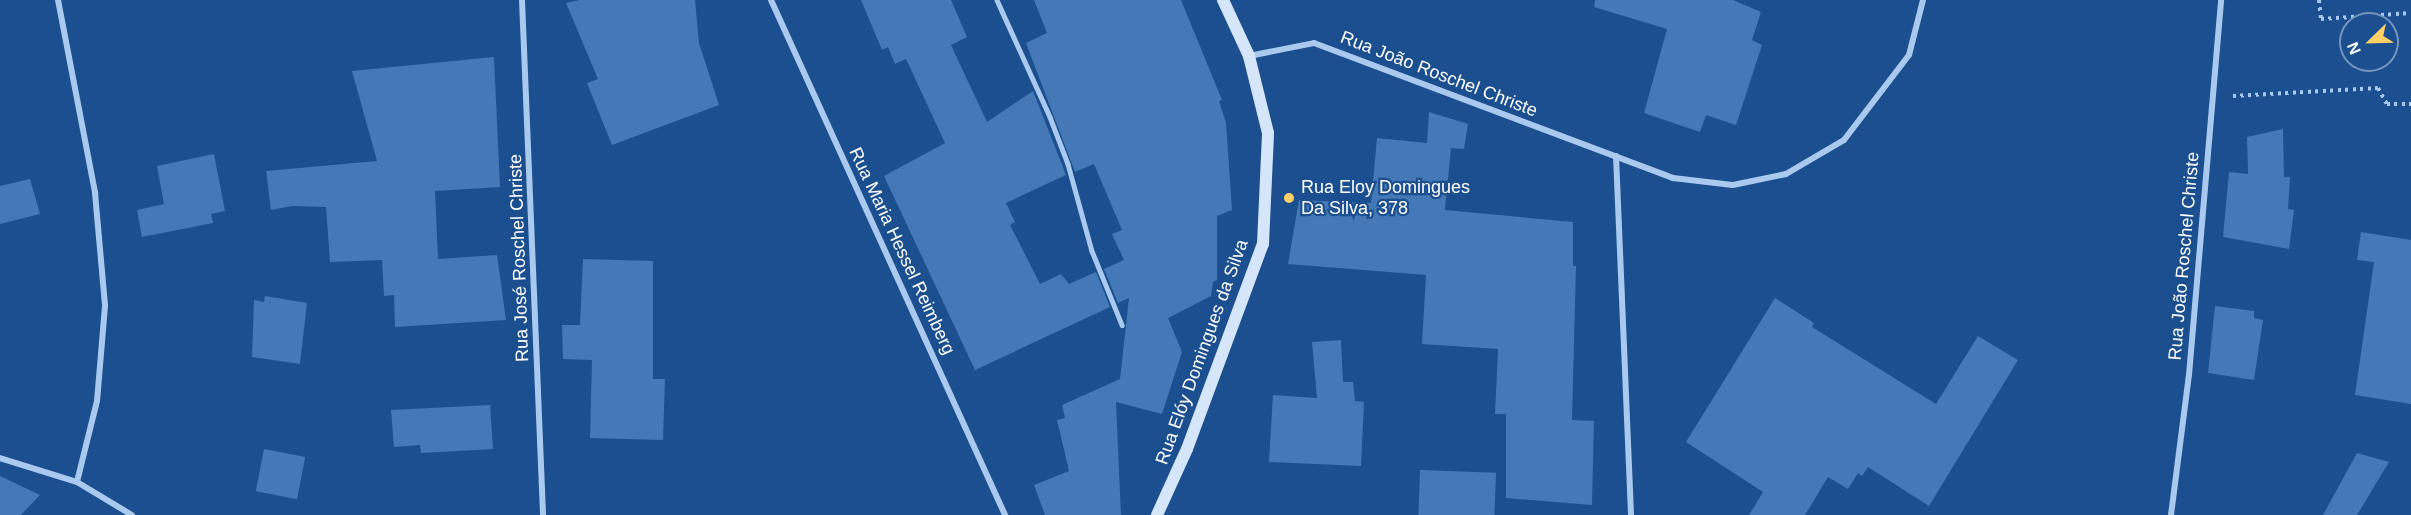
<!DOCTYPE html>
<html>
<head>
<meta charset="utf-8">
<style>
	body { margin:0 }
	#map { position:relative; width:2411px; height:515px; overflow:hidden; background:#1b4f8f; font-family:Helvetica,sans-serif }
	div>[style] { position:absolute }
	[style*='--x'] { left:calc(var(--x)*1px); top:calc(var(--y)*1px); width:calc(var(--w)*1px); rotate:calc(var(--a)*1deg) }
	.building>* { inset:0; background:#4478b7; transform-origin:0 0 }
	.path>* { height:4px; margin-top:-2px; transform-origin:0; background:repeating-linear-gradient(90deg,#a9c9ee 0 3px,transparent 0 7.5px) }
	.lane>* { height:4.5px; margin:-2.25px; padding:0 2.25px; transform-origin:2.25px; border-radius:2.25px; background:#a9c9ee }
	.street>* { height:6px; margin:-3px; padding:0 3px; transform-origin:3px; border-radius:3px; background:#a9c9ee }
	.secondary>* { height:12px; margin:-6px; padding:0 6px; transform-origin:6px; border-radius:6px; background:#d6e6fa }
	.dots>* { width:16px; height:16px; translate:-50% -50%; box-sizing:border-box; border:3px solid #1b4f8f; border-radius:50% }
	span { translate:-50% -50%; white-space:nowrap; text-align:center; line-height:1.15; -webkit-text-stroke:4.5px #1b4f8f; paint-order:stroke }
	.street-label { font-size:18px; color:#fff }
	.poi-label { font-size:18px; color:#fff }
	.left { translate:0 -50%; text-align:left }
	.north { position:absolute; left:2339px; top:12px; width:60px; height:60px; box-sizing:border-box; background:#1b4f8f; border:2px solid #7695bc; border-radius:50%; rotate:247deg; font-size:16px; font-weight:700; line-height:24px; text-align:center; color:#fff }
	.north::after { content:''; display:block; margin:auto; width:21px; height:27px; background:#ffd166; clip-path:polygon(50% 0,100% 100%,50% 72%,0 100%) }
</style>
</head>
<body>
<div id="map">
	<div class="building">
		<i style="clip-path:polygon(580px 0,695px 0,699px 43px,719px 105px,612px 145px,587px 83px,598px 79px,566px 3px)"></i>
		<i style="clip-path:polygon(861px 0,951px 0,967px 37px,951px 45px,987px 122px,1033px 91px,1066px 175px,1006px 203px,1015px 222px,1010px 225px,1040px 284px,1061px 274px,1069px 284px,1096px 272px,1110px 307px,975px 370px,884px 176px,945px 143px,906px 59px,895px 64px,888px 47px,882px 50px)"></i>
		<i style="clip-path:polygon(1034px 0,1181px 0,1222px 100px,1219px 101px,1226px 123px,1232px 210px,1217px 216px,1217px 280px,1213px 282px,1211px 296px,1168px 318px,1182px 352px,1162px 414px,1116px 402px,1121px 515px,1045px 515px,1034px 485px,1069px 471px,1057px 420px,1065px 418px,1062px 405px,1120px 379px,1129px 298px,1118px 303px,1104px 269px,1124px 260px,1112px 234px,1122px 230px,1094px 164px,1075px 172px,1026px 43px,1047px 33px)"></i>
		<i style="clip-path:polygon(1595px 0,1733px 0,1761px 12px,1752px 40px,1762px 45px,1736px 125px,1706px 115px,1700px 132px,1644px 113px,1667px 29px,1594px 7px)"></i>
		<i style="clip-path:polygon(494px 57px,500px 187px,435px 191px,438px 259px,497px 255px,506px 320px,395px 327px,394px 295px,384px 296px,382px 260px,330px 262px,326px 207px,292px 206px,271px 210px,266px 171px,377px 161px,352px 71px)"></i>
		<i style="clip-path:polygon(1429px 112px,1468px 124px,1464px 149px,1451px 148px,1445px 210px,1573px 222px,1573px 266px,1576px 266px,1572px 420px,1594px 421px,1592px 505px,1506px 498px,1506px 414px,1495px 414px,1498px 349px,1422px 344px,1426px 275px,1288px 264px,1299px 200px,1371px 203px,1377px 138px,1427px 143px)"></i>
		<i style="clip-path:polygon(2283px 129px,2284px 177px,2290px 177px,2288px 209px,2294px 210px,2289px 249px,2223px 237px,2229px 172px,2248px 174px,2247px 137px)"></i>
		<i style="clip-path:polygon(214px 154px,225px 211px,211px 214px,213px 223px,142px 237px,137px 210px,164px 204px,157px 166px)"></i>
		<i style="clip-path:polygon(30px 179px,40px 214px,0 224px,0 186px)"></i>
		<i style="clip-path:polygon(2361px 232px,2411px 240px,2411px 404px,2355px 395px,2374px 262px,2357px 260px)"></i>
		<i style="clip-path:polygon(583px 259px,653px 261px,653px 379px,665px 379px,663px 440px,590px 438px,592px 360px,563px 359px,562px 325px,580px 325px)"></i>
		<i style="clip-path:polygon(265px 296px,307px 303px,300px 364px,252px 357px,254px 300px,264px 302px)"></i>
		<i style="clip-path:polygon(1775px 298px,1814px 323px,1812px 327px,1936px 404px,1978px 336px,2018px 360px,1929px 506px,1868px 467px,1862px 476px,1858px 473px,1848px 489px,1828px 477px,1805px 515px,1749px 515px,1763px 492px,1686px 442px)"></i>
		<i style="clip-path:polygon(2215px 306px,2254px 311px,2254px 318px,2263px 320px,2254px 380px,2208px 373px)"></i>
		<i style="clip-path:polygon(1341px 340px,1343px 382px,1353px 382px,1355px 401px,1364px 402px,1361px 466px,1269px 462px,1273px 395px,1317px 398px,1312px 342px)"></i>
		<i style="clip-path:polygon(490px 405px,493px 449px,421px 453px,420px 445px,394px 447px,391px 410px)"></i>
		<i style="left:264px;top:449px;width:42px;height:43px;rotate:11deg"></i>
		<i style="clip-path:polygon(2357px 453px,2389px 462px,2357px 515px,2323px 515px)"></i>
		<i style="left:1420px;top:470px;width:76px;height:45px;rotate:2deg"></i>
		<i style="clip-path:polygon(0 476px,40px 495px,21px 515px,0 515px)"></i>
	</div>
	<div class="path">
		<i style="--x:2319;--y:0;--w:19;--a:84"></i>
		<i style="--x:2321;--y:19;--w:90;--a:-3.8"></i>
		<i style="--x:2233;--y:96;--w:145;--a:-3.2"></i>
		<i style="--x:2378;--y:88;--w:18;--a:61"></i>
		<i style="--x:2387;--y:104;--w:24;--a:0"></i>
	</div>
	<div class="lane">
		<i style="--x:997;--y:0;--w:128;--a:65.6"></i>
		<i style="--x:1050;--y:117;--w:50;--a:69"></i>
		<i style="--x:1068;--y:164;--w:90;--a:74.6"></i>
		<i style="--x:1092;--y:251;--w:80;--a:67.9"></i>
	</div>
	<div class="street">
		<i style="--x:58;--y:0;--w:197;--a:79.1"></i>
		<i style="--x:95;--y:193;--w:113;--a:84.9"></i>
		<i style="--x:105;--y:306;--w:95;--a:94.8"></i>
		<i style="--x:97;--y:401;--w:83;--a:103.9"></i>
		<i style="--x:522;--y:0;--w:515;--a:87.66"></i>
		<i style="--x:771;--y:0;--w:566;--a:65.56"></i>
		<i style="--x:1249;--y:56;--w:66;--a:-11.3"></i>
		<i style="--x:1314;--y:43;--w:384;--a:20.6"></i>
		<i style="--x:1673;--y:178;--w:60;--a:6.7"></i>
		<i style="--x:1733;--y:185;--w:54;--a:-11.7"></i>
		<i style="--x:1786;--y:174;--w:67;--a:-30.4"></i>
		<i style="--x:1844;--y:140;--w:107;--a:-52.6"></i>
		<i style="--x:1909;--y:55;--w:57;--a:-75.7"></i>
		<i style="--x:1616;--y:156;--w:359;--a:87.6"></i>
		<i style="--x:0;--y:458;--w:81;--a:17.3"></i>
		<i style="--x:77;--y:482;--w:64;--a:31"></i>
		<i style="--x:2171;--y:515;--w:141;--a:-82.7"></i>
		<i style="--x:2189;--y:375;--w:376;--a:-85.1"></i>
	</div>
	<div class="secondary">
		<i style="--x:1157;--y:515;--w:72;--a:-65.6"></i>
		<i style="--x:1187;--y:449;--w:219;--a:-69.7"></i>
		<i style="--x:1263;--y:244;--w:111;--a:-87.4"></i>
		<i style="--x:1268;--y:133;--w:79;--a:-103.9"></i>
		<i style="--x:1249;--y:56;--w:62;--a:-114.9"></i>
	</div>
	<div class="dots">
		<i style="left:1289px;top:198px;background:#ffd166"></i>
	</div>
	<div class="street-label">
		<span style="left:1439px;top:74px;rotate:21deg">Rua João Roschel Christe</span>
		<span style="left:902px;top:251px;rotate:65deg">Rua Maria Hessel Reimberg</span>
		<span style="left:2184px;top:256px;rotate:-85deg">Rua João Roschel Christe</span>
		<span style="left:519px;top:258px;rotate:-92deg">Rua José Roschel Christe</span>
		<span style="left:1202px;top:352px;rotate:-70deg">Rua Elóy Domingues da Silva</span>
	</div>
	<div class="poi-label">
		<span class="left" style="left:1301px;top:198px">Rua Eloy Domingues<br>Da Silva, 378</span>
	</div>
	<div class="north">N</div>
</div>
</body>
</html>
